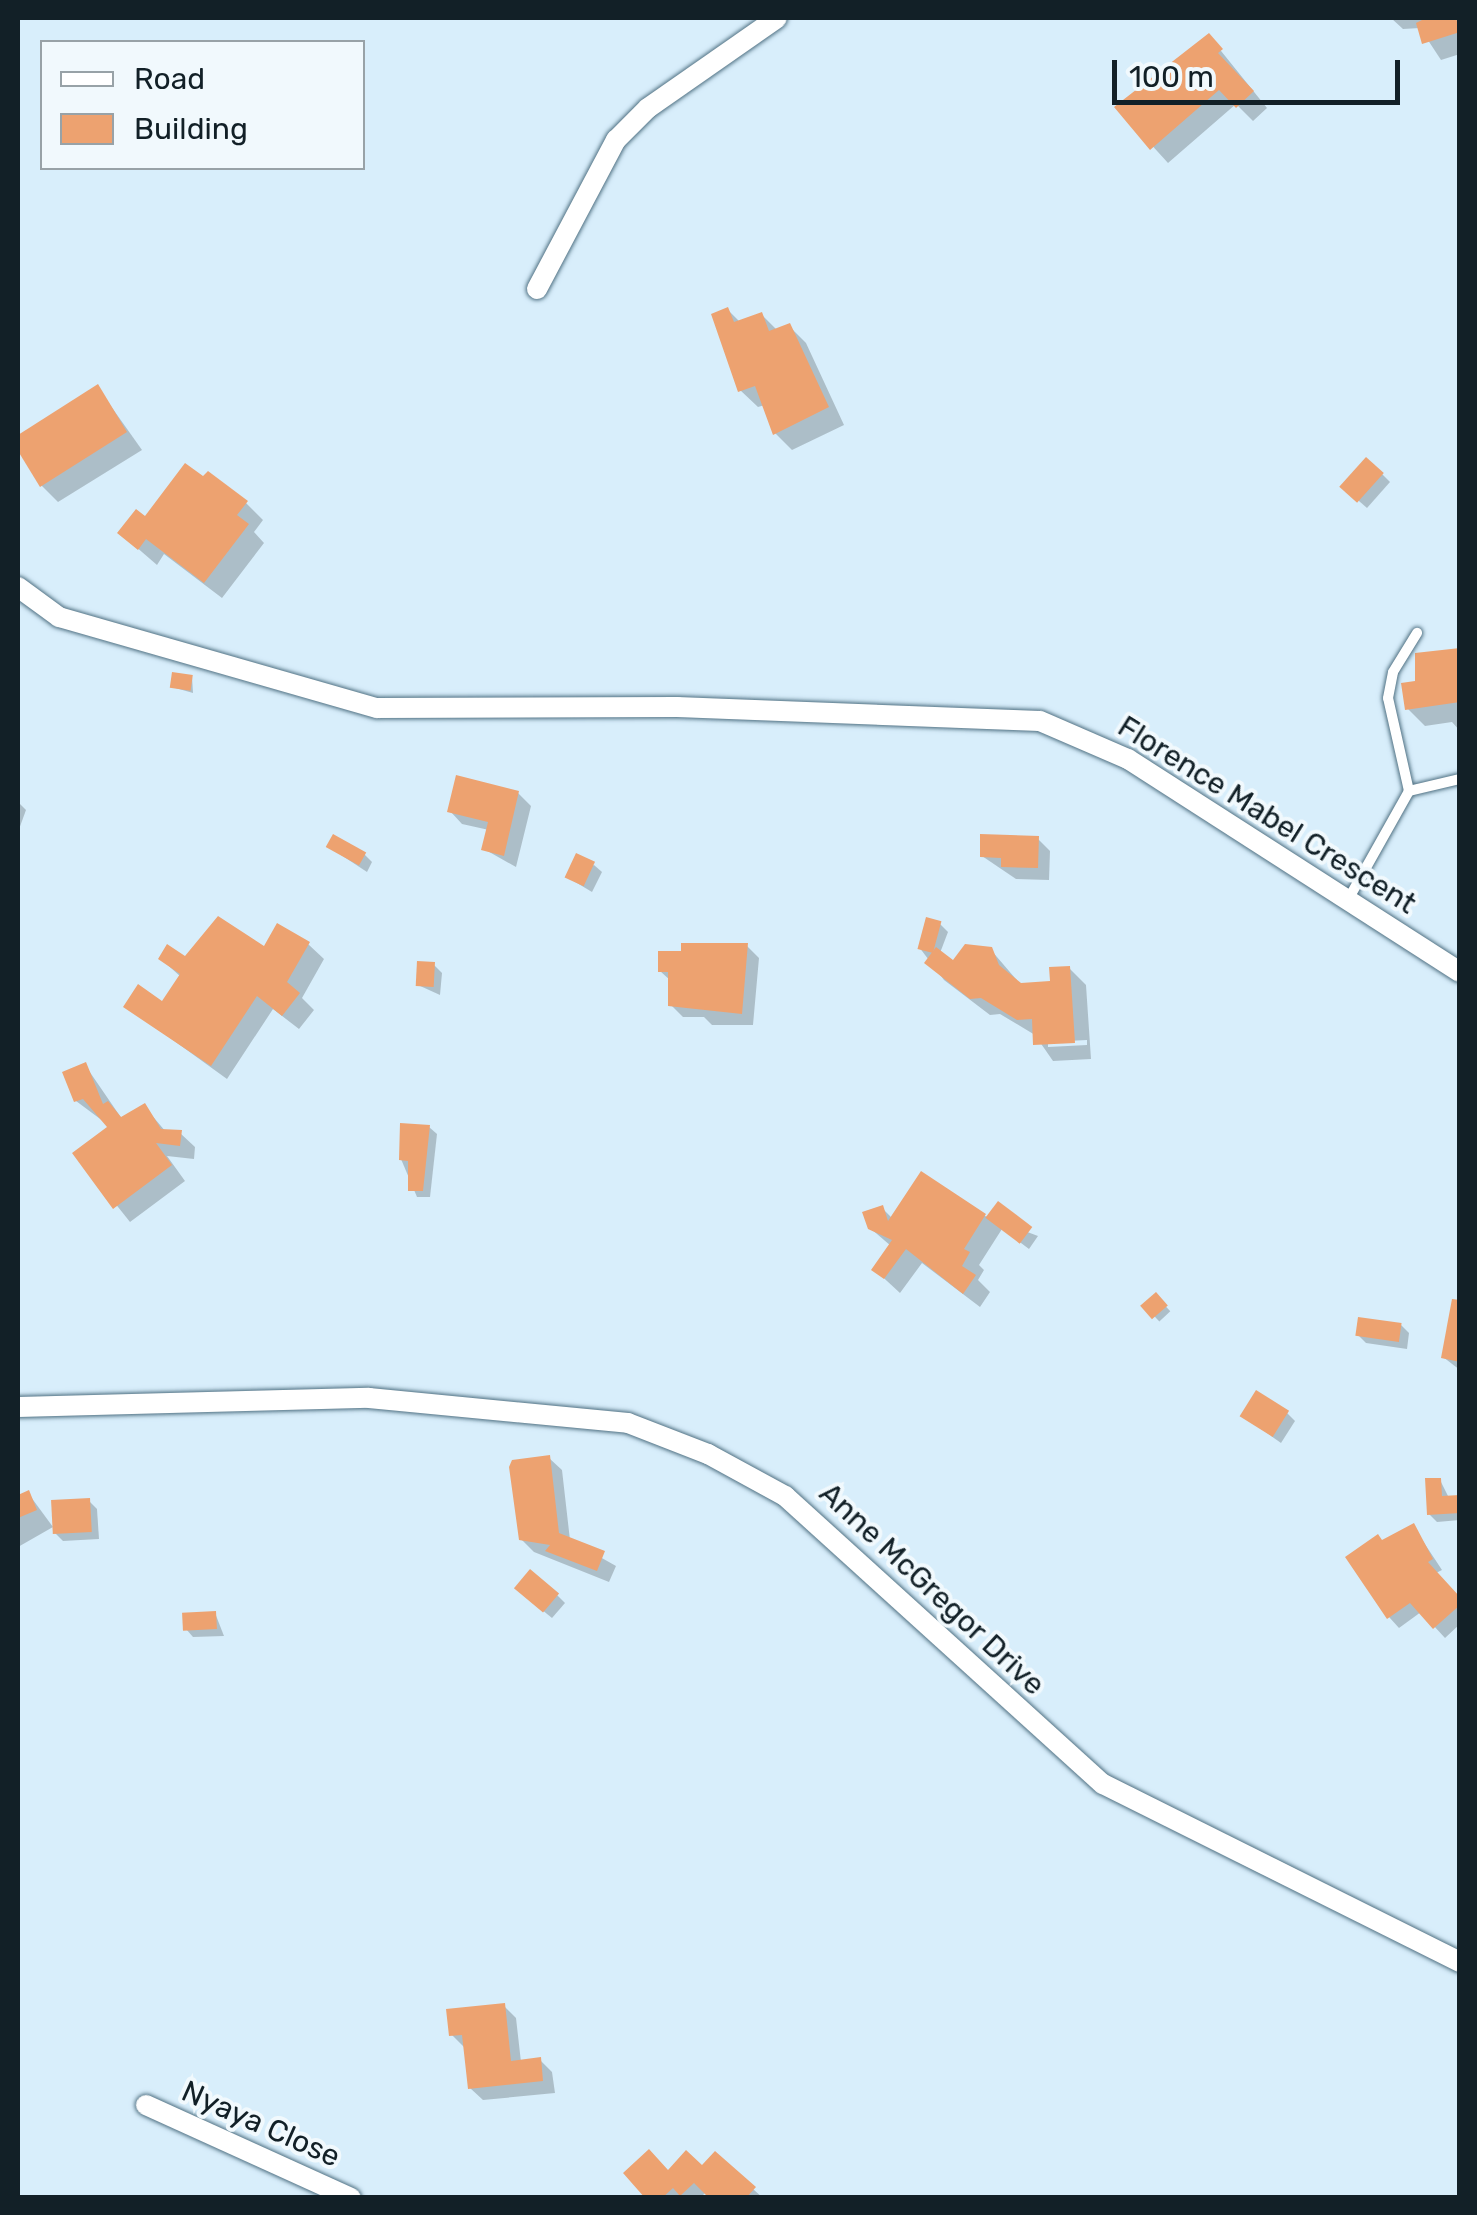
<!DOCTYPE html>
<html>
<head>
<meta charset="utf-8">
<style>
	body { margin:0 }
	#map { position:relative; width:1477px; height:2215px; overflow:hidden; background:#d8eefb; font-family:Rubik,sans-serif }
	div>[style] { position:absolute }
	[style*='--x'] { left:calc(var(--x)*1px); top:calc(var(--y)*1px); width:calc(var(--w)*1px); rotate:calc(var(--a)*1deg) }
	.shadow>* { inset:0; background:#0003; transform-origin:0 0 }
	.building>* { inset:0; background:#eda270; transform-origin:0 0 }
	.roads { filter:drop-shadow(0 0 2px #507183) drop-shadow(0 0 2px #507183) }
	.service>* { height:10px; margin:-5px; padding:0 5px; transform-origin:5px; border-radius:5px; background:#fff }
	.minor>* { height:20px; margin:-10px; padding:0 10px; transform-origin:10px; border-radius:10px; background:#fff }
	span { translate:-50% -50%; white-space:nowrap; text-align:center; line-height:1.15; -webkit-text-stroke:8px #f1f9fd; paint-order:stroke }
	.street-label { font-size:30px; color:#122027 }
	.frame { position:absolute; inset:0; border:20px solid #122027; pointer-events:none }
	.legend { position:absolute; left:40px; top:40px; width:325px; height:130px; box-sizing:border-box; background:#f1f9fd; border:2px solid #98a2a7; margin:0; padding:12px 18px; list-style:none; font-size:30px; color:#122027 }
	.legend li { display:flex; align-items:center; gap:20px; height:50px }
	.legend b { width:50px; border:2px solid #98a2a7 }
	.scale { position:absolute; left:1112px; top:60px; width:288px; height:45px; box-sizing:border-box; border:5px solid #122027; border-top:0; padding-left:12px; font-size:30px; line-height:35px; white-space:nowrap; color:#122027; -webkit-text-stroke:8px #f1f9fd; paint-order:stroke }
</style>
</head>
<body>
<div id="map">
	<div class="shadow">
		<i style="clip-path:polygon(1391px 18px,1460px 18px,1460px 54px,1441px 60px,1420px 28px,1403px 29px)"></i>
		<i style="clip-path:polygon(1209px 36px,1267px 108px,1253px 121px,1236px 104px,1168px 163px,1117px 107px)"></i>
		<i style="clip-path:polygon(728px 310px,740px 322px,761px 314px,777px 330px,789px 326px,806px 343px,844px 425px,792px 450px,775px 433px,765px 405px,758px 407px,740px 390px)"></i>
		<i style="clip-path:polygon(98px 388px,142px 450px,58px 502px,41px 485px,18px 438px)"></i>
		<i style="clip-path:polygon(1382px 474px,1390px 482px,1367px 508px,1343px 487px)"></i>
		<i style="clip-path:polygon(246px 503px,263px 520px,254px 532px,264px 543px,222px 598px,164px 554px,157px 565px,120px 533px,146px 519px)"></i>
		<i style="clip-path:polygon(1460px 650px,1460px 731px,1452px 722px,1425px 726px,1408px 709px,1417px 683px)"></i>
		<i style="clip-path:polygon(192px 677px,193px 693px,172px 687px)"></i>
		<i style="clip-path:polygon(518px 793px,531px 806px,516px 867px,484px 849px,489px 830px,462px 824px,450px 811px)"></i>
		<i style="clip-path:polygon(18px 802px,26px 810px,18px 832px)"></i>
		<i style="clip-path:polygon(1038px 839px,1050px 851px,1049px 880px,1016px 879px,982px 856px)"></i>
		<i style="clip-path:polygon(329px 847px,364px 854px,372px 862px,367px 872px)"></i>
		<i style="clip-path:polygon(594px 865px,602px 872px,592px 892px,567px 877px)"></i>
		<i style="clip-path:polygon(evenodd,940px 924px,948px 932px,940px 953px,954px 963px,991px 950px,1021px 985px,1052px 984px,1069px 968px,1086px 985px,1091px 1059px,1053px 1061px,1035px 1035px,1000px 1014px,990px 1015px,944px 980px,919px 947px,940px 924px,1087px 1040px,1087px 1045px,1048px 1047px,1048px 1042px,1087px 1040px)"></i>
		<i style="clip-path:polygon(308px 944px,324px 959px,302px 998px,314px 1010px,299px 1029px,273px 1009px,227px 1079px,126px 1006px,162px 1004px,181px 977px,161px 959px)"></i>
		<i style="clip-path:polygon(747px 946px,759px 958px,753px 1025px,712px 1025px,704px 1017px,683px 1017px,671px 1005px,671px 981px,660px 971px)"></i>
		<i style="clip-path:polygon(434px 965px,442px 973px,440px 995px,418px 985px)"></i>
		<i style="clip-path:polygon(85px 1065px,122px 1119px,144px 1106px,166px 1132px,180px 1133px,195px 1147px,194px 1159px,167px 1156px,185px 1181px,130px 1222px,75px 1153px,111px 1127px,76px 1101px)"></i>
		<i style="clip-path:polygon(429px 1127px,437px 1134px,430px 1197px,417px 1197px,401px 1159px)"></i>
		<i style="clip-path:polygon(882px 1208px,893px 1219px,985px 1216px,1038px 1236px,1029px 1249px,1002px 1229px,979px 1265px,984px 1270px,978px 1280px,990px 1292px,980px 1307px,922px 1263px,900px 1293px,874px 1269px,891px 1246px,870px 1228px)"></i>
		<i style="left:1156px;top:1296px;width:21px;height:15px;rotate:47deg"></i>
		<i style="clip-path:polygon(1460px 1314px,1460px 1370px,1443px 1357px)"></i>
		<i style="clip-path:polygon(1401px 1325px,1409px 1333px,1407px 1349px,1366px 1343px,1358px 1335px)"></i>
		<i style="clip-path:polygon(1287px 1413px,1295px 1421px,1281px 1443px,1243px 1416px)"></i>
		<i style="clip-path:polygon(549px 1458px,562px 1470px,570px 1540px,616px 1566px,609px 1582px,534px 1552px,521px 1539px)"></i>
		<i style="clip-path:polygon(1440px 1480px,1449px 1498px,1460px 1498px,1460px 1520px,1437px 1522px,1429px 1514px)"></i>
		<i style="clip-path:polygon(28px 1493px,53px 1527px,18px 1547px,18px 1497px)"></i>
		<i style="clip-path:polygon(89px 1501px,97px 1509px,99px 1539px,63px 1541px,55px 1533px)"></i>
		<i style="clip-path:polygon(1413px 1526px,1442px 1570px,1436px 1573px,1460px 1599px,1460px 1624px,1445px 1638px,1421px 1612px,1399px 1628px,1389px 1617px,1383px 1543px)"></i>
		<i style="clip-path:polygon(557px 1595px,565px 1603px,552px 1618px,525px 1596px)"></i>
		<i style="clip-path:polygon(215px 1613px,224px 1636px,193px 1637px,186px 1629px)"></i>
		<i style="clip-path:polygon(504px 2006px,516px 2018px,521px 2062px,540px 2060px,552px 2072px,555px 2093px,483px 2100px,470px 2088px,464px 2047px,451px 2034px)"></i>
		<i style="clip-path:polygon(715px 2155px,763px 2198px,712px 2198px,706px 2192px,700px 2198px,649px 2198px,668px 2173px,702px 2169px)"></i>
	</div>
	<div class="building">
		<i style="clip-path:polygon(1426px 18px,1456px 18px,1460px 32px,1422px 44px,1416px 23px)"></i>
		<i style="clip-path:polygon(1209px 33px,1223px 49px,1218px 53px,1254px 91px,1236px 108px,1219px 90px,1150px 150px,1114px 107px)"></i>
		<i style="clip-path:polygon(728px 307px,734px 322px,762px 312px,769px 331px,790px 323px,829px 407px,773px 435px,755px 386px,738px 392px,711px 314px)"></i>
		<i style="clip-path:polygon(98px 384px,127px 432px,40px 487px,18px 451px,18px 435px)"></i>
		<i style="left:1366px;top:457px;width:24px;height:40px;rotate:42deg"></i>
		<i style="clip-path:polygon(185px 463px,203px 476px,208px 471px,248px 501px,237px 515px,249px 524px,204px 583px,146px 539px,138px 550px,117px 533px,136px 509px,145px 516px)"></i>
		<i style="clip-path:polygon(1460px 648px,1460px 702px,1405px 710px,1401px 683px,1415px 681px,1415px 653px)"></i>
		<i style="left:172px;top:672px;width:21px;height:16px;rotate:8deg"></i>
		<i style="clip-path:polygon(456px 775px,519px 791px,504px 856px,481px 850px,488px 822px,447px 812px)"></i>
		<i style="left:333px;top:834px;width:38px;height:15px;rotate:29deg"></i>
		<i style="clip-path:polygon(980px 834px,1039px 836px,1038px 868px,1001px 867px,1001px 858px,980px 857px)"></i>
		<i style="left:576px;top:853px;width:21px;height:27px;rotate:25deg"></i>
		<i style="clip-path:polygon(218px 916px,264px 946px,277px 923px,310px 942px,287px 982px,300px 993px,282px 1016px,257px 996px,211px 1066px,123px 1007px,138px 984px,162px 1001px,180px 974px,158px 959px,167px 944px,185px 956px)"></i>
		<i style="left:926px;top:917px;width:16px;height:33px;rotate:15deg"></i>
		<i style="clip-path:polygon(681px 943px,748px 943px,742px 1014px,668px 1006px,668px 972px,658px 972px,658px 951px,681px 951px)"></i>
		<i style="clip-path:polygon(965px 944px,992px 947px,999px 965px,1021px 983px,1050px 981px,1049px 967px,1070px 966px,1075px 1043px,1033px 1045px,1032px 1019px,1017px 1020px,981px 998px,970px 999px,924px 963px,936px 947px,953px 960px)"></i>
		<i style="left:417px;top:961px;width:18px;height:25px;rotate:3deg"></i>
		<i style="clip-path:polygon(86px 1062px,103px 1104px,108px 1101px,121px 1117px,145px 1103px,161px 1129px,182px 1130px,180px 1146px,156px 1143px,172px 1165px,113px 1209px,72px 1153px,107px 1127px,83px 1099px,74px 1102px,62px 1072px)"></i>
		<i style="clip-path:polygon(400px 1123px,430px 1125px,423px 1191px,408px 1191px,408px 1161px,399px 1160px)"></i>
		<i style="clip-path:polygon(921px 1171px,986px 1214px,964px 1249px,970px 1252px,962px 1266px,976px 1275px,963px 1294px,906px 1249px,884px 1279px,871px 1270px,892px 1240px,868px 1229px,862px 1212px,883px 1205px,888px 1221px)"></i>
		<i style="left:998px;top:1201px;width:43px;height:21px;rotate:37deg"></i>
		<i style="left:1156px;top:1292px;width:18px;height:21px;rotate:49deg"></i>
		<i style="clip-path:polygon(1452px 1299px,1460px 1300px,1460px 1362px,1441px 1358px)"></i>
		<i style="left:1358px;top:1317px;width:44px;height:19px;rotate:8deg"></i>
		<i style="left:1256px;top:1390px;width:39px;height:31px;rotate:32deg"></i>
		<i style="clip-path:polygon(550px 1455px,559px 1533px,605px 1551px,597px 1571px,545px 1551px,550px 1545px,519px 1540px,509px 1467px,512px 1460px)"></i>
		<i style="clip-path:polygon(1425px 1478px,1441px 1478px,1442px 1496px,1460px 1495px,1460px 1513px,1427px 1515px)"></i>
		<i style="clip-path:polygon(29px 1490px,37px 1510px,18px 1518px,18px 1495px)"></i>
		<i style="left:90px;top:1498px;width:34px;height:39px;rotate:87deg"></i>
		<i style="clip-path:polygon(1414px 1523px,1433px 1559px,1428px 1562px,1460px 1597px,1460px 1605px,1433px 1629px,1410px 1603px,1387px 1619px,1345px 1557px,1378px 1534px,1382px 1540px)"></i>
		<i style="left:530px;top:1569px;width:38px;height:25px;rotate:40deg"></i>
		<i style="left:216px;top:1611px;width:18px;height:34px;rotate:87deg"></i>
		<i style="clip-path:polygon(505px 2003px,511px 2061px,541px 2057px,543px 2081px,468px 2089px,462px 2035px,449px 2036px,446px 2009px)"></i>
		<i style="clip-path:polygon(649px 2149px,668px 2170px,686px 2150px,702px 2165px,715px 2151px,756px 2187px,746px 2198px,709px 2198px,694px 2183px,680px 2196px,673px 2188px,662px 2198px,645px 2198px,623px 2173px)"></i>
	</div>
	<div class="roads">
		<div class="service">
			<i style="--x:1409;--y:791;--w:95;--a:-102.7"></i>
			<i style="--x:1388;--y:698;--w:26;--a:-79"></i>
			<i style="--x:1393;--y:672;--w:46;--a:-58.4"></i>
			<i style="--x:1349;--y:898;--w:123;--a:-60.7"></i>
			<i style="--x:1409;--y:791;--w:52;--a:-13.2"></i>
		</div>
		<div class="minor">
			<i style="--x:537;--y:289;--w:169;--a:-62.1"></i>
			<i style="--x:616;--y:140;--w:45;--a:-45"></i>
			<i style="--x:648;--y:108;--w:157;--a:-34.9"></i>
			<i style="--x:18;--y:587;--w:51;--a:36.2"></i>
			<i style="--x:59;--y:617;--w:331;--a:16"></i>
			<i style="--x:377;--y:708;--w:300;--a:-0.2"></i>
			<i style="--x:677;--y:707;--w:363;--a:2.2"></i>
			<i style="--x:1040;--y:721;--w:96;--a:23.4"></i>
			<i style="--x:1128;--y:759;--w:394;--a:32.7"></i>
			<i style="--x:18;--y:1407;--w:351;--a:-1.5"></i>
			<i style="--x:369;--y:1398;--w:260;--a:5.5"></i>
			<i style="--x:628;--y:1423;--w:86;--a:21.2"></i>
			<i style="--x:708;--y:1454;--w:88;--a:28.6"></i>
			<i style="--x:785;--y:1496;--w:429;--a:42.2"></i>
			<i style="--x:1103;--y:1784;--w:399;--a:26.5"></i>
			<i style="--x:146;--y:2105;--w:225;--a:24.4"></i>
		</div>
	</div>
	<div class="street-label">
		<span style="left:1267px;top:815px;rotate:32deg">Florence Mabel Crescent</span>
		<span style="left:932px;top:1589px;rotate:43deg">Anne McGregor Drive</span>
		<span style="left:261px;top:2124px;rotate:24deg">Nyaya Close</span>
	</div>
	<div class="frame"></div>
	<ul class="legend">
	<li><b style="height:12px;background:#fff"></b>Road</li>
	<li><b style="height:28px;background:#eda270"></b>Building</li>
	</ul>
	<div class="scale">100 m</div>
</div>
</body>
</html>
